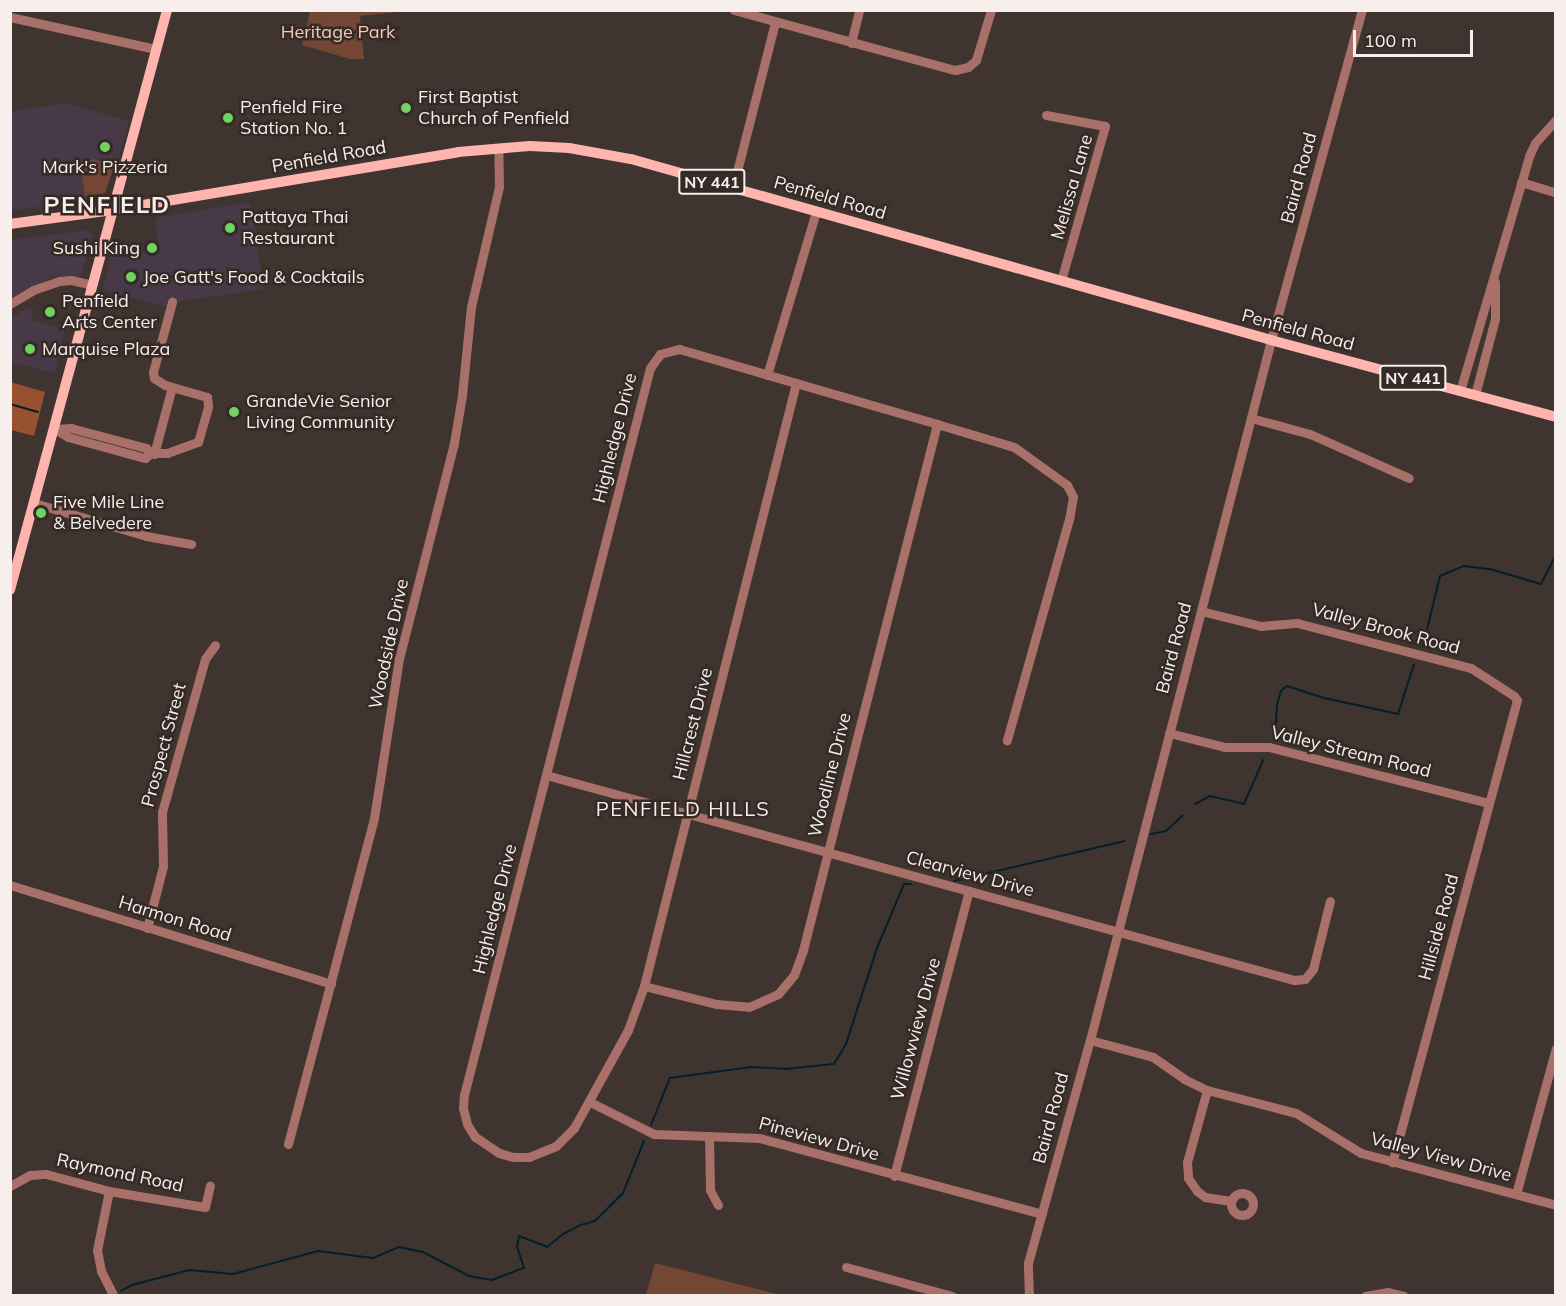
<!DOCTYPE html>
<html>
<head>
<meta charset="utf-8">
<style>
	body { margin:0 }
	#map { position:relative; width:1566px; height:1306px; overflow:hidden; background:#3f342f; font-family:Mulish,sans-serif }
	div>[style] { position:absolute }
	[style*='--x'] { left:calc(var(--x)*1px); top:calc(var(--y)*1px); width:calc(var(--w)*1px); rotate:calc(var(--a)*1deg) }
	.commercial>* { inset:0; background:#473947 }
	.green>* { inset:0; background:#734733 }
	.forest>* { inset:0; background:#985130 }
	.stream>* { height:2px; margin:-1px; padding:0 1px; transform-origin:1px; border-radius:1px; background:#031f2d }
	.minor>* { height:9px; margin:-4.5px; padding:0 4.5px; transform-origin:4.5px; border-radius:4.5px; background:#a96f69 }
	.minor>.ring { margin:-4.5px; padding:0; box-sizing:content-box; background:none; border:9px solid #a96f69; border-radius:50% }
	.major>* { height:10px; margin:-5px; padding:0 5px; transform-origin:5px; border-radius:5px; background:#fdb5ae }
	.dots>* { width:16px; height:16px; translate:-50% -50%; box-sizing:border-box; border:3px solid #352a25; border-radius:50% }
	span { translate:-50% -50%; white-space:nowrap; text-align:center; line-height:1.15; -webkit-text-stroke:5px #352a25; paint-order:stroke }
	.shield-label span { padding:2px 4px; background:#352a25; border:2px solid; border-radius:4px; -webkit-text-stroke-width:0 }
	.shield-label { font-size:16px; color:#f6efec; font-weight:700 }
	.park-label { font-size:18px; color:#f3c9b7 }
	.poi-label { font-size:18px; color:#f6efec }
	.left { translate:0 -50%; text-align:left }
	.right { translate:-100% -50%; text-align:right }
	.street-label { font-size:18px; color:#f6efec }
	.neighbourhood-label { font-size:20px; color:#f6efec; letter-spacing:1.5px }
	.district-label { font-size:24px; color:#f6efec; font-weight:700; letter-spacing:1.5px }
	.frame { position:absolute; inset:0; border:12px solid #f6efec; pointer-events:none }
	.scale { position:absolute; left:1353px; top:30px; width:120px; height:27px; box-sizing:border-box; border:3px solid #f6efec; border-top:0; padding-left:8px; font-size:18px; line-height:21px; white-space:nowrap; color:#f6efec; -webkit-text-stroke:4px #352a25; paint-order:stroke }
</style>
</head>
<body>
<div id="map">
	<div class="commercial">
		<i style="clip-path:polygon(66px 103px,129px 121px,116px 167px,97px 162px,87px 162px,88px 168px,81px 169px,86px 202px,11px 210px,11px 111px)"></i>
		<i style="clip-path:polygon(250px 202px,264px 289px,176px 302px,173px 309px,103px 290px,112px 251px,159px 250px,155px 218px)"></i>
		<i style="clip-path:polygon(88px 230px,92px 236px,81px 277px,54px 276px,11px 300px,10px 240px)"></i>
		<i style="clip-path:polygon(31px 306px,33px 320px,65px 330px,55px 373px,11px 363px,11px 318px)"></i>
	</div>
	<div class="green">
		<i style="clip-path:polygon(310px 11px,310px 10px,406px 11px,360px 16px,364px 59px,350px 59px,302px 45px)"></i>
		<i style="clip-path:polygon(94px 159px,112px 166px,113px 169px,105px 193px,85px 197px,81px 169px,87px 168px,87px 161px)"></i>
		<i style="clip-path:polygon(655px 1263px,781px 1295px,646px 1295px)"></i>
	</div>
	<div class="forest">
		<i style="clip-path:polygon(10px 382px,45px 392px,34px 436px,11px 430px)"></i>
	</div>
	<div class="stream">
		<i style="--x:10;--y:404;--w:29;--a:16"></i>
		<i style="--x:1423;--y:646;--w:72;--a:-76.3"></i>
		<i style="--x:1440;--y:576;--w:26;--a:-23"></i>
		<i style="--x:1464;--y:566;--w:26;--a:7"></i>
		<i style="--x:1490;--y:569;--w:53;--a:16.4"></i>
		<i style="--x:1541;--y:584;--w:33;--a:-63"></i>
		<i style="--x:1275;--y:734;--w:29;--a:-86"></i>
		<i style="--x:1277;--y:705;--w:15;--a:-74"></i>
		<i style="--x:1281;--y:691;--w:8;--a:-40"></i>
		<i style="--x:1287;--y:686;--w:39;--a:18"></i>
		<i style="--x:1324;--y:698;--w:76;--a:12.2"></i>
		<i style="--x:1398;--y:714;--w:52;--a:-72.3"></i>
		<i style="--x:1195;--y:804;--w:17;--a:-28"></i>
		<i style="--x:1210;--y:796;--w:35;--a:13"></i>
		<i style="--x:1244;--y:804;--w:48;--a:-66.6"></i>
		<i style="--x:1151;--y:834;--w:15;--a:-11"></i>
		<i style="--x:1166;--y:831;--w:23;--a:-43"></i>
		<i style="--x:954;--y:881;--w:175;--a:-13.2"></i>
		<i style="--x:651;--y:1125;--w:51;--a:-68"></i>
		<i style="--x:670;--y:1078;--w:82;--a:-7.7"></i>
		<i style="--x:751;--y:1067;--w:34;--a:3"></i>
		<i style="--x:785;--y:1069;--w:49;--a:-5.8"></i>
		<i style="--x:834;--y:1064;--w:23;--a:-59"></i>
		<i style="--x:846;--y:1044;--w:101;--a:-72.1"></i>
		<i style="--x:877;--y:948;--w:69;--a:-67.1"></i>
		<i style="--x:904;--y:884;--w:7;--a:0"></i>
		<i style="--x:121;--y:1291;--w:13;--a:-29"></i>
		<i style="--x:132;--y:1285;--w:59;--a:-14.7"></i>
		<i style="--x:189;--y:1270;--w:44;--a:5.2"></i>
		<i style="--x:233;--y:1274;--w:88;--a:-15.1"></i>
		<i style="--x:318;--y:1251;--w:55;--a:7.3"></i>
		<i style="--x:373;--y:1258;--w:28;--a:-23"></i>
		<i style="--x:399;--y:1247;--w:25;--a:12"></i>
		<i style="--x:423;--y:1252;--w:52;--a:27.6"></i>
		<i style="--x:469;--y:1276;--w:23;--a:10"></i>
		<i style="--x:492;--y:1280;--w:34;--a:-21"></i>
		<i style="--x:524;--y:1268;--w:22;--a:-108"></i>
		<i style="--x:517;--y:1247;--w:11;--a:-80"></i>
		<i style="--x:519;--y:1236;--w:30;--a:21"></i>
		<i style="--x:547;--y:1247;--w:21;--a:-39"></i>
		<i style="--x:563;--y:1234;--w:20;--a:-27"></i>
		<i style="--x:581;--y:1225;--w:15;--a:-16"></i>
		<i style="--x:595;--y:1221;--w:40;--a:-45"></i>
		<i style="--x:623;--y:1193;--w:56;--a:-68"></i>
	</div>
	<div class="minor">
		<i style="--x:734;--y:10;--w:229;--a:15.2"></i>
		<i style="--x:955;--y:70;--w:13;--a:-13"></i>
		<i style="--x:968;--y:67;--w:11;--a:-41"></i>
		<i style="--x:976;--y:60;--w:52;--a:-73.3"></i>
		<i style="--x:10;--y:17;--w:149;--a:12.4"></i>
		<i style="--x:851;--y:43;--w:34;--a:-76"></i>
		<i style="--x:1046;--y:115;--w:60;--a:10.6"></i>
		<i style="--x:1105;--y:126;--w:160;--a:105.9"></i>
		<i style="--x:1521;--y:182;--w:37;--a:17"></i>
		<i style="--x:733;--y:187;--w:170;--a:-75.7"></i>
		<i style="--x:10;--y:304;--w:27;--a:-31"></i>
		<i style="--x:33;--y:290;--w:28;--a:-19"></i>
		<i style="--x:59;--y:281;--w:12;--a:-5"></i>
		<i style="--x:71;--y:280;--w:22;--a:13"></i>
		<i style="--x:767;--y:375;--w:170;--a:-73.3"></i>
		<i style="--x:796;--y:383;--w:622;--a:104.15"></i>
		<i style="--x:644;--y:986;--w:47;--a:110"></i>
		<i style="--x:628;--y:1030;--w:112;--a:118.9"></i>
		<i style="--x:574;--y:1128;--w:25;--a:135"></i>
		<i style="--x:556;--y:1146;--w:29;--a:158"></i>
		<i style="--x:529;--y:1157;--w:16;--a:180"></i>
		<i style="--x:513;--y:1157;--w:15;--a:-164"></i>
		<i style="--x:499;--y:1153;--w:29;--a:-146"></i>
		<i style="--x:475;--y:1137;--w:15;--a:-122"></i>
		<i style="--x:467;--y:1124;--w:16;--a:-104"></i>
		<i style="--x:463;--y:1108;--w:13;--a:-86"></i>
		<i style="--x:464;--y:1095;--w:750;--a:-75.65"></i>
		<i style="--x:650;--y:368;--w:17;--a:-54"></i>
		<i style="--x:660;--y:354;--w:20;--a:-15"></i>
		<i style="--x:679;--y:349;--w:269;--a:16.2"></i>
		<i style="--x:937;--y:424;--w:80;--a:16.6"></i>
		<i style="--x:1014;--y:447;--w:65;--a:35.6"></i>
		<i style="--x:1067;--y:485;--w:13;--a:63"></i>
		<i style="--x:1073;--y:497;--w:22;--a:100"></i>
		<i style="--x:1069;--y:519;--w:230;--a:105.7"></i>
		<i style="--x:1460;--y:391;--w:245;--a:-73.6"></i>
		<i style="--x:1529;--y:156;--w:14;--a:-65"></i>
		<i style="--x:1535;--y:143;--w:31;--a:-48"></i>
		<i style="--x:1475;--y:395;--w:79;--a:-75.3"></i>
		<i style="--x:1495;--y:319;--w:37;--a:-90"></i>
		<i style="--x:1251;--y:418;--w:61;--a:15.2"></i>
		<i style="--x:1310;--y:434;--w:108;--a:24"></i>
		<i style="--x:55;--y:429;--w:15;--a:32"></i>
		<i style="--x:68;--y:437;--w:80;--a:15.3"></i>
		<i style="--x:145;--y:458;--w:8;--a:-40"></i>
		<i style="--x:151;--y:453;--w:16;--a:0"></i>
		<i style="--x:167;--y:453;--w:33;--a:-20"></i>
		<i style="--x:198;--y:442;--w:37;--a:-74"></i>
		<i style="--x:208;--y:406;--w:9;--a:-96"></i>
		<i style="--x:207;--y:397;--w:44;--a:-164.1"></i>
		<i style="--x:165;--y:385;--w:13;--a:-148"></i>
		<i style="--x:154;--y:378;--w:6;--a:-99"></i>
		<i style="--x:153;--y:372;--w:73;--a:-74.8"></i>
		<i style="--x:55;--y:429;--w:16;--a:-4"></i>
		<i style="--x:71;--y:428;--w:78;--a:14.9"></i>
		<i style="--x:146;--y:448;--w:7;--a:45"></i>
		<i style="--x:154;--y:454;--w:69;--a:-75"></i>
		<i style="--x:34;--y:503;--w:117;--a:16.4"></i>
		<i style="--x:146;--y:536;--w:46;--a:10.1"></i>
		<i style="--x:1201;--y:611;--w:62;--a:14"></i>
		<i style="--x:1261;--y:626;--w:36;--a:-5"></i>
		<i style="--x:1297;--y:623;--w:180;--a:14.5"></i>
		<i style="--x:1471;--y:668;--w:51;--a:33.1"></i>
		<i style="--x:1514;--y:696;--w:5;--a:53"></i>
		<i style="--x:1517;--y:700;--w:479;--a:105.1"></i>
		<i style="--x:1169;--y:733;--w:58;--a:14"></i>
		<i style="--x:1225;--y:747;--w:44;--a:0"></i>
		<i style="--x:1269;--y:747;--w:227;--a:14.3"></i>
		<i style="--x:546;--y:775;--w:776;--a:15.33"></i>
		<i style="--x:1294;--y:980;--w:11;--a:-5"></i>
		<i style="--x:1305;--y:979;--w:13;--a:-51"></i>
		<i style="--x:1313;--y:969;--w:70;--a:-76"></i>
		<i style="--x:10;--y:885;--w:336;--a:17.1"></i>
		<i style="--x:147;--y:928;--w:64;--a:-75.5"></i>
		<i style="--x:163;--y:866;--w:54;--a:-91.1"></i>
		<i style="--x:162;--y:812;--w:159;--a:-74.3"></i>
		<i style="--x:205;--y:659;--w:17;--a:-54"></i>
		<i style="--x:644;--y:986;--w:75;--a:13.9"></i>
		<i style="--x:717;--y:1004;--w:32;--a:5"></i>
		<i style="--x:749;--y:1007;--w:32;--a:-24"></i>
		<i style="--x:778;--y:994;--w:25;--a:-50"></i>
		<i style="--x:794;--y:975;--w:27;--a:-70"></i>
		<i style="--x:803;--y:950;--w:543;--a:-75.71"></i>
		<i style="--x:1090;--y:1040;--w:65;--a:15.1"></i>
		<i style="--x:1153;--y:1057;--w:38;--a:35"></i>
		<i style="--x:1184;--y:1079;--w:25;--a:26"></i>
		<i style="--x:1207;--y:1090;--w:92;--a:14.5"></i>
		<i style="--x:1296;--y:1113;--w:76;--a:31.6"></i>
		<i style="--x:1361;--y:1153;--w:202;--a:14.9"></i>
		<i style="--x:1207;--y:1090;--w:75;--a:105.5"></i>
		<i style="--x:1187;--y:1162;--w:16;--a:86"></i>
		<i style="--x:1188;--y:1178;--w:16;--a:55"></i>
		<i style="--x:1197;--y:1191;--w:10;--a:37"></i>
		<i style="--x:1205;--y:1197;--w:26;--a:9"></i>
		<i style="--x:590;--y:1102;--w:72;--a:26.6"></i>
		<i style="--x:654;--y:1134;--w:105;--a:2.2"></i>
		<i style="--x:759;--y:1138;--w:293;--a:15"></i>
		<i style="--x:709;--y:1136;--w:54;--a:88.9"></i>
		<i style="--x:710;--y:1190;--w:17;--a:62"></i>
		<i style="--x:288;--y:1144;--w:337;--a:-75.2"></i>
		<i style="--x:374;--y:818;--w:161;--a:-81.1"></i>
		<i style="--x:399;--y:659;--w:223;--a:-75.7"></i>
		<i style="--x:454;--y:443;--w:49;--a:-80.5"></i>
		<i style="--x:462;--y:395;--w:88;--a:-84.2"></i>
		<i style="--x:471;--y:307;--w:123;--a:-76.9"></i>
		<i style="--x:499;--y:187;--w:39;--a:-91"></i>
		<i style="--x:894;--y:1176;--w:295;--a:-75.3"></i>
		<i style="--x:10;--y:1186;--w:23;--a:-29"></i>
		<i style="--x:30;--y:1175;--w:16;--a:-4"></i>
		<i style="--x:46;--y:1174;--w:65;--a:15.1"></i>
		<i style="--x:109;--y:1191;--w:97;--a:9.5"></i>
		<i style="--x:205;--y:1207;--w:22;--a:-77"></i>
		<i style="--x:109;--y:1191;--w:60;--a:101.5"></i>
		<i style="--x:97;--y:1250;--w:21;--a:79"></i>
		<i style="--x:101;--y:1271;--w:28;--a:63"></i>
		<i class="ring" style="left:1231px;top:1193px;width:13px;height:13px"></i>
		<i style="--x:1516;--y:1194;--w:151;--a:-74.7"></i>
		<i style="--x:846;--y:1267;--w:110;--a:15.3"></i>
		<i style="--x:1029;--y:1296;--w:33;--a:-92"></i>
		<i style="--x:1028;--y:1263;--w:231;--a:-74.5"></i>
		<i style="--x:1090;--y:1040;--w:723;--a:-75.5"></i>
		<i style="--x:1271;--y:340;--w:342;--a:-74.6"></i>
		<i style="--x:1365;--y:1296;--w:22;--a:-10"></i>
		<i style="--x:1387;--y:1292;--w:17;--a:13"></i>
	</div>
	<div class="major">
		<i style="--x:10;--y:224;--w:104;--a:-7.7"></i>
		<i style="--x:113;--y:210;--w:350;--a:-9.5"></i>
		<i style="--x:458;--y:152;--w:72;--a:-4.8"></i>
		<i style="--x:530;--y:146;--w:39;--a:3"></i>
		<i style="--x:569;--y:148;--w:63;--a:10.1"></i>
		<i style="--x:631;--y:159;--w:665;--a:15.79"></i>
		<i style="--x:1271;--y:340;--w:295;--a:15.1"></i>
		<i style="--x:10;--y:590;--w:601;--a:-74.85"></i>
	</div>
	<div class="dots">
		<i style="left:406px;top:108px;background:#70d35f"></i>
		<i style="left:228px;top:118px;background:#70d35f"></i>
		<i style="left:105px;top:147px;background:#70d35f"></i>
		<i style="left:230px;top:228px;background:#70d35f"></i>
		<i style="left:152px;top:248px;background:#70d35f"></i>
		<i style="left:131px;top:277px;background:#70d35f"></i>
		<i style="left:50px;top:312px;background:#70d35f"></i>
		<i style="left:30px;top:349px;background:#70d35f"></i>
		<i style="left:234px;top:412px;background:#70d35f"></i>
		<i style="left:41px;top:513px;background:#70d35f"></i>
	</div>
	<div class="shield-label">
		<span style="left:712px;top:182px">NY 441</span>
		<span style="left:1413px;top:378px">NY 441</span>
	</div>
	<div class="park-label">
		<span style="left:338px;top:32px">Heritage Park</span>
	</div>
	<div class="poi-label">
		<span class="left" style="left:418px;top:108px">First Baptist<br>Church of Penfield</span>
		<span class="left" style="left:240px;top:118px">Penfield Fire<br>Station No. 1</span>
		<span style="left:105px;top:167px">Mark's Pizzeria</span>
		<span class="left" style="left:242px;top:228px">Pattaya Thai<br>Restaurant</span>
		<span class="right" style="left:140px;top:248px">Sushi King</span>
		<span class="left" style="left:143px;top:277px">Joe Gatt's Food &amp; Cocktails</span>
		<span class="left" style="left:62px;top:312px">Penfield<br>Arts Center</span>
		<span class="left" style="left:42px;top:349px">Marquise Plaza</span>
		<span class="left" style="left:246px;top:412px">GrandeVie Senior<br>Living Community</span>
		<span class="left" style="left:53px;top:513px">Five Mile Line<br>&amp; Belvedere</span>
	</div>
	<div class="street-label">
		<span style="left:329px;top:157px;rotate:-10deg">Penfield Road</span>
		<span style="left:1299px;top:178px;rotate:-75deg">Baird Road</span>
		<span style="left:1072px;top:187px;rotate:-74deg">Melissa Lane</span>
		<span style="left:830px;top:198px;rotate:16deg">Penfield Road</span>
		<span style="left:1298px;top:330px;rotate:15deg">Penfield Road</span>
		<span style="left:615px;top:438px;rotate:-76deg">Highledge Drive</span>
		<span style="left:1386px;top:629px;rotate:15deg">Valley Brook Road</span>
		<span style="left:389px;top:644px;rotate:-78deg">Woodside Drive</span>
		<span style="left:1174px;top:648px;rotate:-75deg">Baird Road</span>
		<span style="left:693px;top:724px;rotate:-76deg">Hillcrest Drive</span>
		<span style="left:164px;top:745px;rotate:-75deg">Prospect Street</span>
		<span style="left:1351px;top:752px;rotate:14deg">Valley Stream Road</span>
		<span style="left:830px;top:775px;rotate:-76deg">Woodline Drive</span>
		<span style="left:970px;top:874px;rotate:15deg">Clearview Drive</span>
		<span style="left:495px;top:909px;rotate:-76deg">Highledge Drive</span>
		<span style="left:175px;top:919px;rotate:17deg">Harmon Road</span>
		<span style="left:1439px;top:927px;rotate:-75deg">Hillside Road</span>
		<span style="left:916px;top:1029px;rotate:-75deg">Willowview Drive</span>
		<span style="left:1051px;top:1118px;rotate:-75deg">Baird Road</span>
		<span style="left:819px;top:1139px;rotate:15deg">Pineview Drive</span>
		<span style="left:1441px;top:1157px;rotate:15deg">Valley View Drive</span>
		<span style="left:120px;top:1173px;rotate:12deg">Raymond Road</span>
	</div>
	<div class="neighbourhood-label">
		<span style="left:683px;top:808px">PENFIELD HILLS</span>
	</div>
	<div class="district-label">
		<span style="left:107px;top:205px">PENFIELD</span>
	</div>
	<div class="frame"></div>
	<div class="scale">100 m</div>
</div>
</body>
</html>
